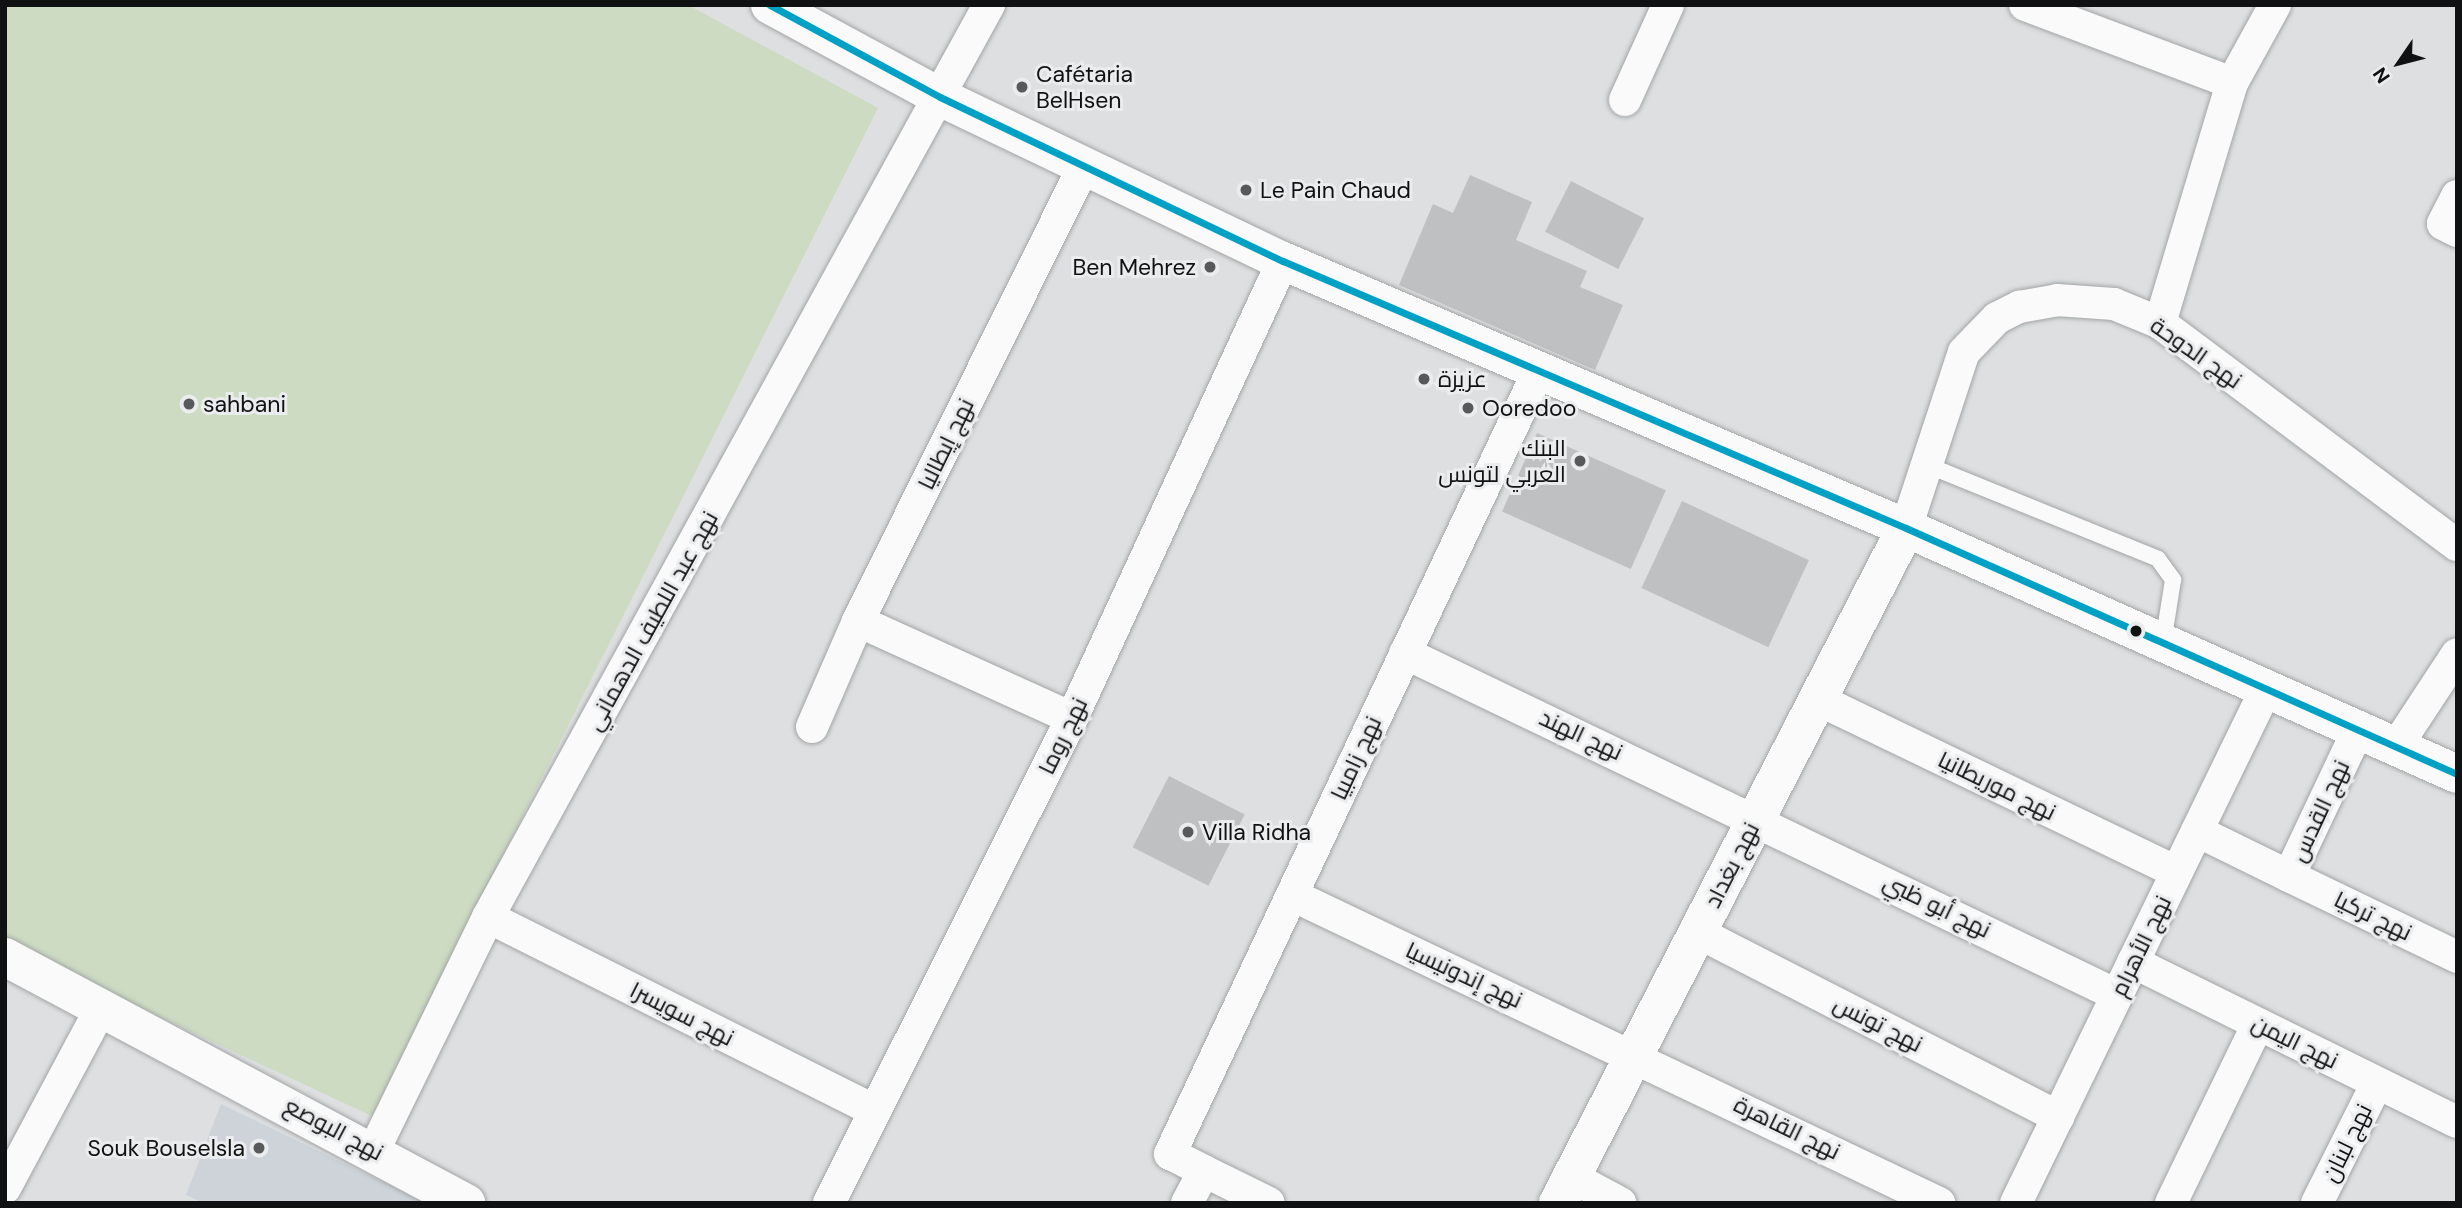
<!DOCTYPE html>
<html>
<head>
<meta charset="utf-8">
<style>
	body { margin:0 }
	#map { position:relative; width:2462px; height:1208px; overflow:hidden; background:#dddfe0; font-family:"DM Sans",Cairo,sans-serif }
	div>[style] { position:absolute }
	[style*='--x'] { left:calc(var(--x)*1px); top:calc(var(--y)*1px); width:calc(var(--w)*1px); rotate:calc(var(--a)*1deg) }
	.built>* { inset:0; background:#cdd3d8 }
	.green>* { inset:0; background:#ccdbc2 }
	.building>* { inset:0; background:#bfc0c1; transform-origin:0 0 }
	.roads { filter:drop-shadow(0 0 2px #a3a5a6) drop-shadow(0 0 2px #a3a5a6) }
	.lane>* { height:16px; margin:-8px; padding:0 8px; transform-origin:8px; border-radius:8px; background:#fafafa }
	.street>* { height:32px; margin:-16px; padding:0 16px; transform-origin:16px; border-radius:16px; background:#fafafa }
	.secondary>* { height:38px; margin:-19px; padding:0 19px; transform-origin:19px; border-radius:19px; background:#fafafa }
	.bus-1>* { height:7px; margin:-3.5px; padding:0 3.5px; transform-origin:3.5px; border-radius:3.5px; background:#01a1c5 }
	.dots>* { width:19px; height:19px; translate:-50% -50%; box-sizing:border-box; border:4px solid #eaecee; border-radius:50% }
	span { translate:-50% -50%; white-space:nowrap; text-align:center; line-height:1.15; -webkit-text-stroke:6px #eaecee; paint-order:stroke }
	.poi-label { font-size:23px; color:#101112 }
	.left { translate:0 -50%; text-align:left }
	.right { translate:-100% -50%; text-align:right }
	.street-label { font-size:23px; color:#101112 }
	.frame { position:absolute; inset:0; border:7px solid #101112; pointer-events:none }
	.north { position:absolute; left:2364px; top:28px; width:70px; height:70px; -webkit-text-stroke:5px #eaecee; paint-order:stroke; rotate:235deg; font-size:19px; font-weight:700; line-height:28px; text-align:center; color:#101112 }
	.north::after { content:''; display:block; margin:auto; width:24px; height:32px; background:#101112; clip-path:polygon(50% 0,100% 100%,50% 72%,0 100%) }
</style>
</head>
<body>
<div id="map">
	<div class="built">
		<i style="clip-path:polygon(221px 1104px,406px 1193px,424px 1203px,204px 1203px,186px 1195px)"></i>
	</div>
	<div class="green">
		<i style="clip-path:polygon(5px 5px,688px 5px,878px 108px,372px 1116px,5px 945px)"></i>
	</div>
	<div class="building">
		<i style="clip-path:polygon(1470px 175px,1532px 202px,1516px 240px,1587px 271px,1580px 287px,1623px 305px,1595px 370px,1399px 285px,1433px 204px,1453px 213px)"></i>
		<i style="left:1571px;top:181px;width:82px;height:57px;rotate:27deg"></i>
		<i style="left:1537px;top:433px;width:141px;height:86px;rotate:24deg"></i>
		<i style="left:1682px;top:501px;width:140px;height:96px;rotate:25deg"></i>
		<i style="left:1169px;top:776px;width:85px;height:80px;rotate:27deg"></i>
	</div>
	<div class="roads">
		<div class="lane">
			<i style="--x:1927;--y:465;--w:249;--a:22.1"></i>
			<i style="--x:2158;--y:559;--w:26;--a:54"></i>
			<i style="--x:2173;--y:580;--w:64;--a:99"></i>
		</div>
		<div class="street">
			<i style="--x:2025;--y:5;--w:221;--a:20.6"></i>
			<i style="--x:1625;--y:100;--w:104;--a:-65.6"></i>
			<i style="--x:2457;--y:196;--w:31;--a:117"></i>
			<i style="--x:2443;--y:224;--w:16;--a:27"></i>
			<i style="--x:2160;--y:323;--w:251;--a:-73.3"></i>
			<i style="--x:2232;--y:83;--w:89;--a:-61.1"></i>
			<i style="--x:1906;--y:528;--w:185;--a:-71.8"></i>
			<i style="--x:1964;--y:352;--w:47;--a:-45.9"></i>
			<i style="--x:1997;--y:318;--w:25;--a:-27"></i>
			<i style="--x:2019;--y:307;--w:39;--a:-10"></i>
			<i style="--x:2057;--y:300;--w:57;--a:4"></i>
			<i style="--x:2114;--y:304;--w:50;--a:22.4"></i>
			<i style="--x:2160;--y:323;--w:371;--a:36.8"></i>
			<i style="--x:858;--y:621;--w:235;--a:24.4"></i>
			<i style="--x:1405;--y:653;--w:790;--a:25.66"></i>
			<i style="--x:1817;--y:699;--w:399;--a:25.7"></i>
			<i style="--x:812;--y:727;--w:116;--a:-66.5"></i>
			<i style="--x:858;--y:621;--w:510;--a:-63.59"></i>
			<i style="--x:2396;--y:747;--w:111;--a:-56.7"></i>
			<i style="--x:2197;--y:831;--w:102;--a:26.1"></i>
			<i style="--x:2289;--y:876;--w:161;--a:-64.7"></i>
			<i style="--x:2289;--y:876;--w:187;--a:25.7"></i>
			<i style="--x:1292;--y:895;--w:717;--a:25.46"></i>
			<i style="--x:488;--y:917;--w:433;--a:26.6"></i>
			<i style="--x:1697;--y:932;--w:406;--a:27.1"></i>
			<i style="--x:2133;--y:962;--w:361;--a:26.3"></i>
			<i style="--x:374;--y:1150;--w:259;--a:-63.9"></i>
			<i style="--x:488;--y:917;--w:1041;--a:-61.22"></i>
			<i style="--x:1204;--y:1171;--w:72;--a:26.2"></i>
			<i style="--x:1572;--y:1177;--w:55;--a:28.4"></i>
			<i style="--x:5;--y:1188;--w:206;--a:-61.9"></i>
			<i style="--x:829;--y:1203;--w:542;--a:-63.39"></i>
			<i style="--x:1072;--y:718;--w:503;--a:-65.22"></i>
			<i style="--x:1187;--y:1203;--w:36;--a:-62"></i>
			<i style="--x:1204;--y:1171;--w:38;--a:-153"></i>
			<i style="--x:1170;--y:1154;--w:866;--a:-64.8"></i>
			<i style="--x:2016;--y:1203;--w:572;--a:-64.06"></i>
			<i style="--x:2171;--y:1203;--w:199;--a:-64.1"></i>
			<i style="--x:2317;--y:1203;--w:134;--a:-63.4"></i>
		</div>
		<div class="secondary">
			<i style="--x:770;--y:5;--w:193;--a:28.4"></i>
			<i style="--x:940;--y:97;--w:380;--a:25.6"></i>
			<i style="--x:1283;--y:261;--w:678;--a:23.2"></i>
			<i style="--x:1906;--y:528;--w:603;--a:24.06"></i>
			<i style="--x:5;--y:957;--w:523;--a:28.09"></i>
			<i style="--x:1558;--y:1203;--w:759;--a:-62.73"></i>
		</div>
	</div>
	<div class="bus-1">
		<i style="--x:770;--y:5;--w:193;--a:28.4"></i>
		<i style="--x:940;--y:97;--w:380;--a:25.6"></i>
		<i style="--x:1283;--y:261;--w:678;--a:23.2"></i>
		<i style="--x:1906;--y:528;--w:603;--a:24.06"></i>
	</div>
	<div class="dots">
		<i style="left:1022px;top:87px;background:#58595a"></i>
		<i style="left:1246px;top:190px;background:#58595a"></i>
		<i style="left:1210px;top:267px;background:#58595a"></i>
		<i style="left:1424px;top:379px;background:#58595a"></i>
		<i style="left:189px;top:404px;background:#58595a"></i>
		<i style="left:1468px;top:408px;background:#58595a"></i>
		<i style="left:1580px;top:461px;background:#58595a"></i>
		<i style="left:2136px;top:631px;background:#101112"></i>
		<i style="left:1188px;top:832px;background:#58595a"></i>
		<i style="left:259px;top:1148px;background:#58595a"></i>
	</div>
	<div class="poi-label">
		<span class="left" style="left:1036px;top:87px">Cafétaria<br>BelHsen</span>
		<span class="left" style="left:1260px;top:190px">Le Pain Chaud</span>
		<span class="right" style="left:1196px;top:267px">Ben Mehrez</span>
		<span class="left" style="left:1438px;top:379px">عزيزة</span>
		<span class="left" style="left:203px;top:404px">sahbani</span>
		<span class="left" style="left:1482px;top:408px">Ooredoo</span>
		<span class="right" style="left:1566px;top:461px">البنك<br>العربي لتونس</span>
		<span class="left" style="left:1202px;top:832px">Villa Ridha</span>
		<span class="right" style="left:245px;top:1148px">Souk Bouselsla</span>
	</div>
	<div class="street-label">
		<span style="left:2196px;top:353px;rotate:35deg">نهج الدوحة</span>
		<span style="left:946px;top:444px;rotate:-64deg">نهج إيطاليا</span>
		<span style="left:652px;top:621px;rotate:-61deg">نهج عبد اللطيف الدهماني</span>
		<span style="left:1581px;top:735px;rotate:25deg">نهج الهند</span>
		<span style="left:1063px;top:736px;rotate:-64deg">نهج روما</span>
		<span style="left:1356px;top:758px;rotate:-65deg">نهج زامبيا</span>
		<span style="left:1997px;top:786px;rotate:26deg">نهج موريطانيا</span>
		<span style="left:2320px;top:811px;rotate:-65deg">نهج القدس</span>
		<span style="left:1732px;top:865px;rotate:-63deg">نهج بغداد</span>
		<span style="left:1937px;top:906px;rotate:26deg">نهج أبو ظبي</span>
		<span style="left:2373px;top:916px;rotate:26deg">نهج تركيا</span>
		<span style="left:2141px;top:946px;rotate:-64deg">نهج الأهرام</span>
		<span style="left:1464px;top:975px;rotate:25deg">نهج إندونيسيا</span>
		<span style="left:682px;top:1014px;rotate:27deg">نهج سويسرا</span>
		<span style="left:1878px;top:1024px;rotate:27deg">نهج تونس</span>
		<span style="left:2295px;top:1042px;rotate:26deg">نهج اليمن</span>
		<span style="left:1787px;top:1128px;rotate:26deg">نهج القاهرة</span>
		<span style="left:334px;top:1129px;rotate:28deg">نهج البوصع</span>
		<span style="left:2347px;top:1143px;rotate:-64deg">نهج لبنان</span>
	</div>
	<div class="frame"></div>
	<div class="north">N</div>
</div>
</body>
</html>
